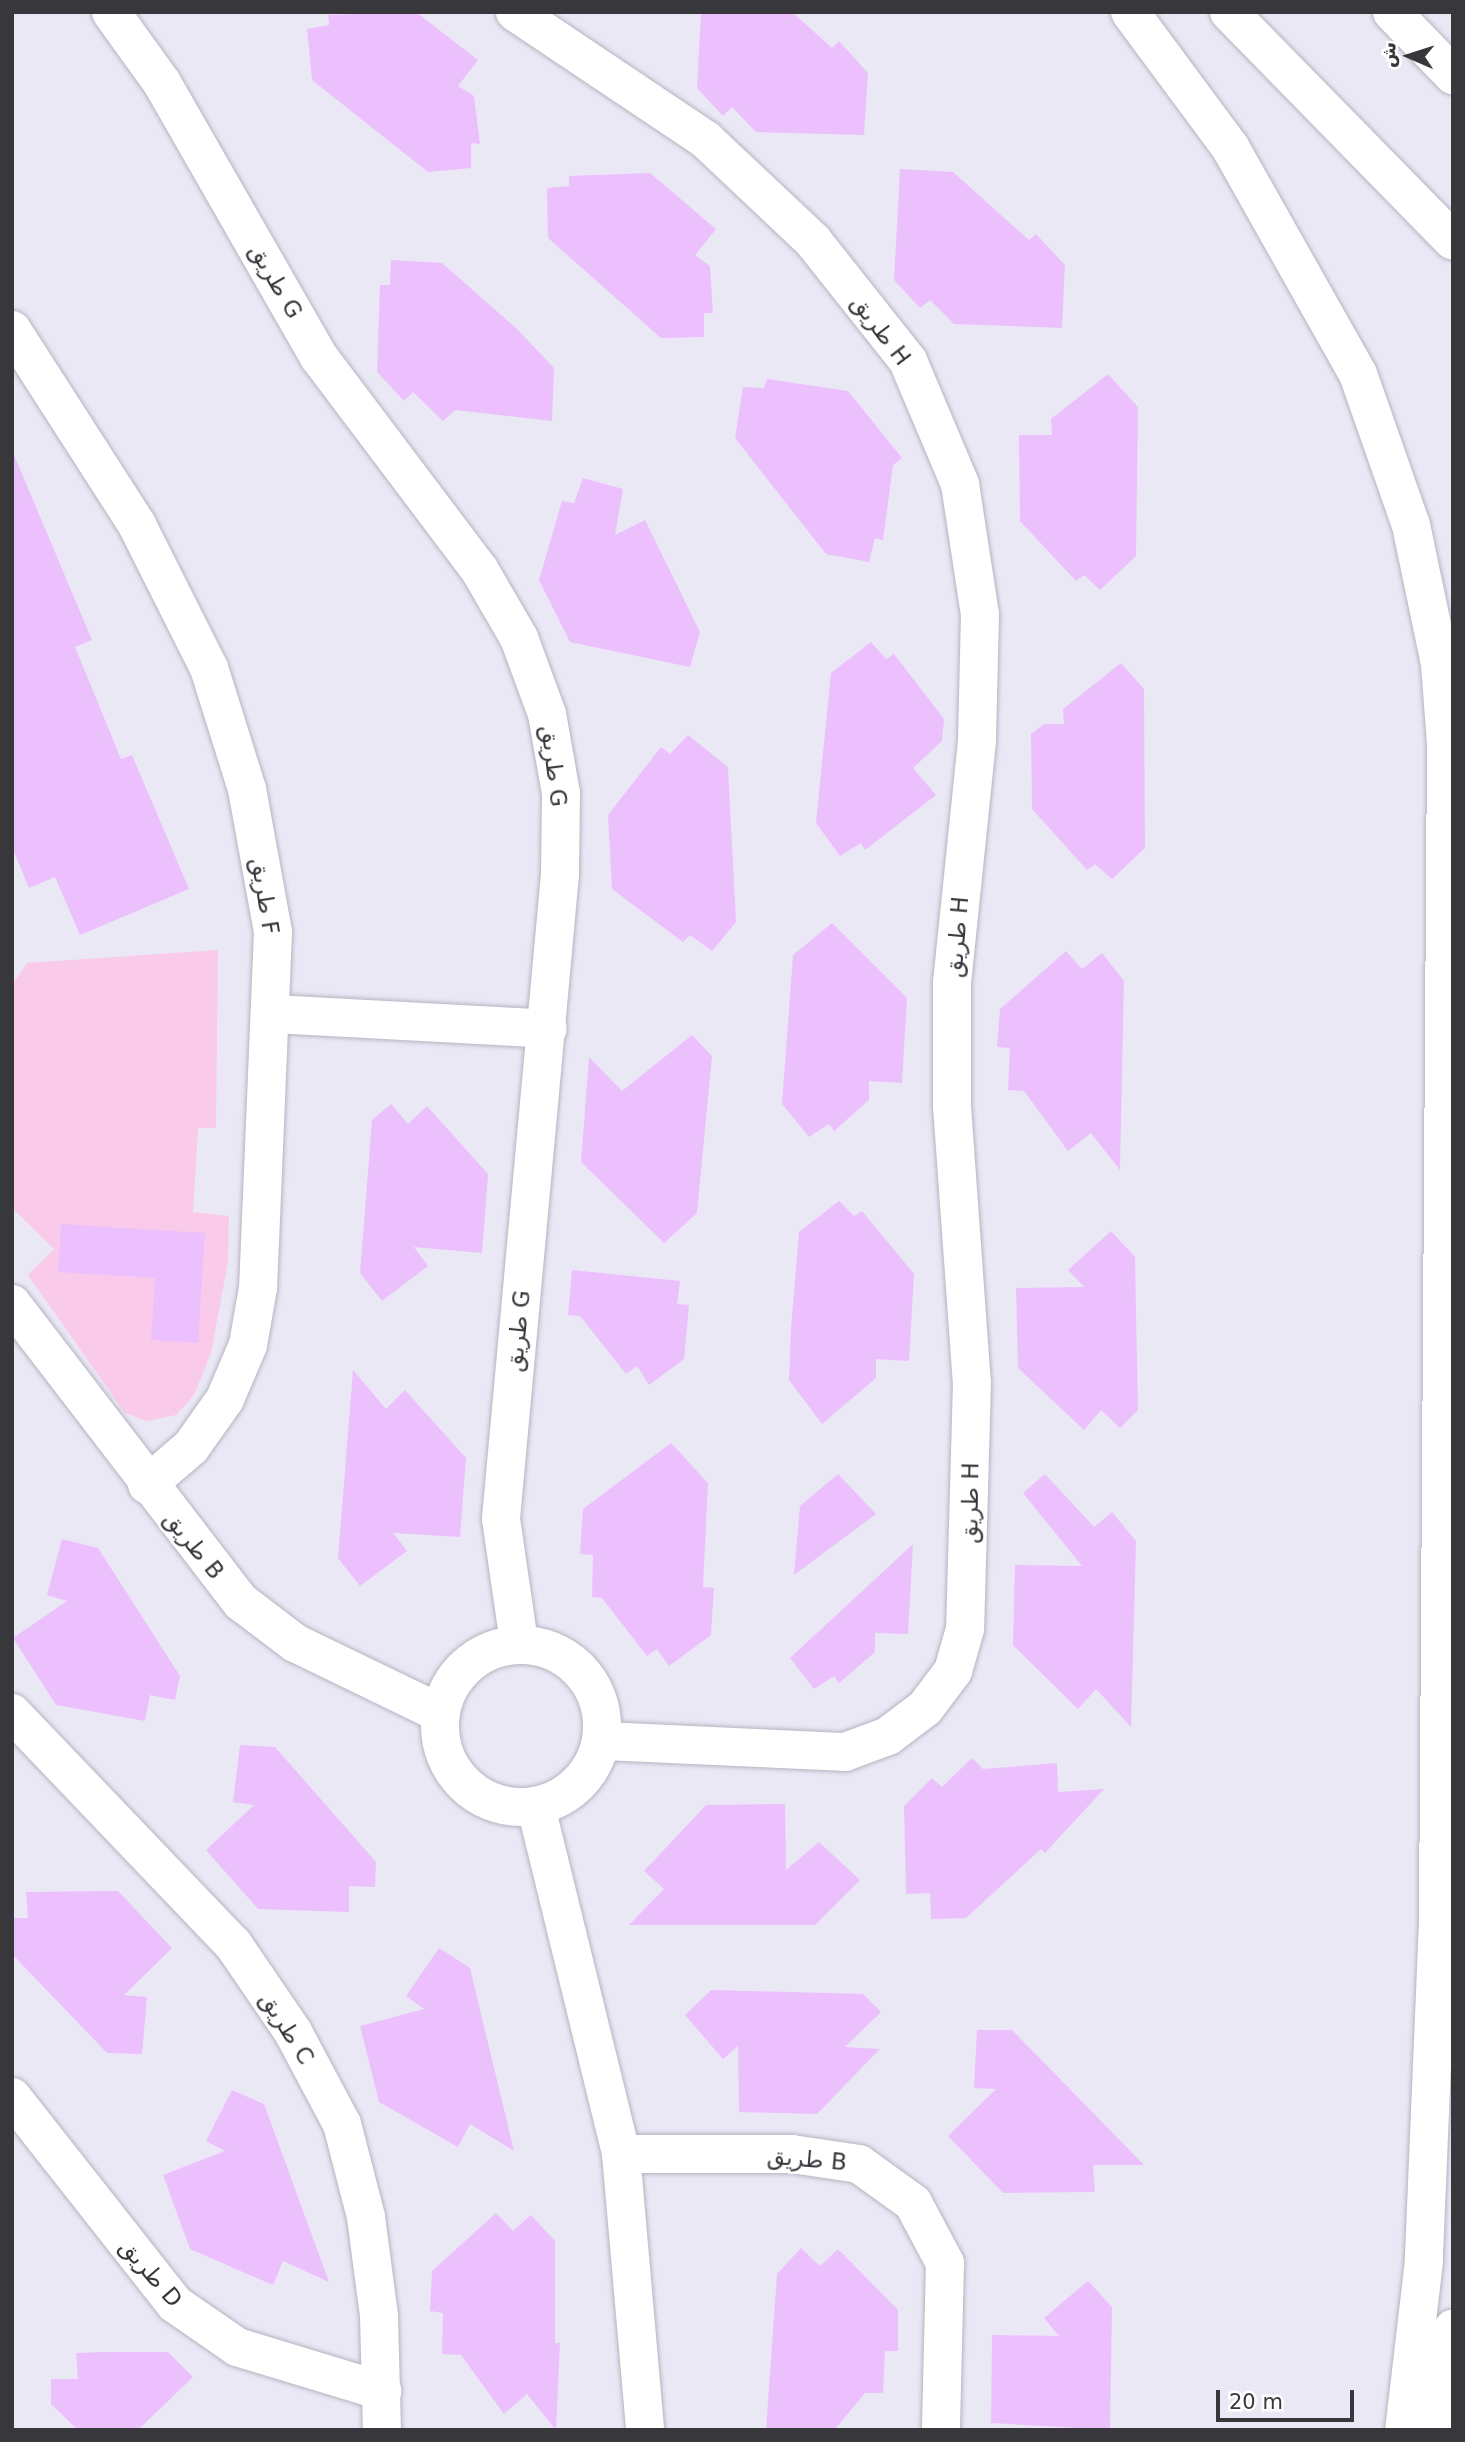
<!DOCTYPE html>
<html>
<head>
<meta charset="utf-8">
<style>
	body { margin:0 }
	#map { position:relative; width:1465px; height:2442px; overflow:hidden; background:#ebe8f6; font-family:"DejaVu Sans",Cairo,sans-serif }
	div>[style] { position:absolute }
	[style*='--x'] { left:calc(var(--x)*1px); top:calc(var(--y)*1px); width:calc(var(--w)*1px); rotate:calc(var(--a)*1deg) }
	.green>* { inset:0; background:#f9caea }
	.building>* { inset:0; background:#ecc0fd }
	.roads { filter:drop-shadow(0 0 2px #b6b4c1) drop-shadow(0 0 2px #b6b4c1) }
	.minor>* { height:38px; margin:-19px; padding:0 19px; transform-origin:19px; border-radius:19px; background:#fff }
	.minor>.ring { margin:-19px; padding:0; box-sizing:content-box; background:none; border:38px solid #fff; border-radius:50% }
	.highway>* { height:38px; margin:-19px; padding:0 19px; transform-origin:19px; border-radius:19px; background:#fff }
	span { translate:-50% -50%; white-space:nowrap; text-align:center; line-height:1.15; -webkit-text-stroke:5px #fff; paint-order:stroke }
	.street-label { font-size:23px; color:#38373c }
	.frame { position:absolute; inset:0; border:14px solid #38373c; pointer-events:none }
	.north { position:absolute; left:1374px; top:21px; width:70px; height:70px; -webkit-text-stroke:5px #fff; paint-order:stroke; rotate:273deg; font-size:19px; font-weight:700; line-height:28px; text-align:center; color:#38373c }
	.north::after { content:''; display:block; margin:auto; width:24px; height:32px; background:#38373c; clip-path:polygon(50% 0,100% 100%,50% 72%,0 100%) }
	.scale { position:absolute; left:1216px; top:2390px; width:138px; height:32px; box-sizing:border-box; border:4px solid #38373c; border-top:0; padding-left:9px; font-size:21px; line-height:24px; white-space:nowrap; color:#38373c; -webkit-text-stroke:5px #fff; paint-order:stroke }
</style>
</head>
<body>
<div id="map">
	<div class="green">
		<i style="clip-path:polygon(218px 950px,216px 1128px,198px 1128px,193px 1212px,229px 1216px,228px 1262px,211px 1353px,194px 1395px,176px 1415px,147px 1421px,125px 1413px,28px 1275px,54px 1249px,12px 1208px,12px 985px,27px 963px)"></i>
	</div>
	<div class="building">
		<i style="clip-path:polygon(416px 12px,478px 60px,458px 86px,474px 96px,480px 144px,471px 143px,471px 168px,428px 172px,312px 80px,307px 29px,329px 25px,328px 15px)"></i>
		<i style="clip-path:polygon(701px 12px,792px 12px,832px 48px,839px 41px,868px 73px,864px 135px,756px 132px,732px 107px,723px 116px,697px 88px)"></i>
		<i style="clip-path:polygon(900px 169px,953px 172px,1029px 240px,1036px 234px,1065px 265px,1062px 328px,954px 324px,930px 300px,920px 308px,894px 280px)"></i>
		<i style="clip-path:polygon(650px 173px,716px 229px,695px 255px,710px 266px,713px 313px,704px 313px,704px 337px,661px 338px,548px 238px,547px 188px,569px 186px,569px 176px)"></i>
		<i style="clip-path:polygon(391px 260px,442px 263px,517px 329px,554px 368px,552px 421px,455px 410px,443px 421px,413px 392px,404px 401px,377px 372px,380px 285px,390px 285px)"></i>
		<i style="clip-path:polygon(1108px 374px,1138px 407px,1136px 556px,1100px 590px,1084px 575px,1076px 581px,1020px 521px,1019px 435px,1052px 435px,1051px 419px)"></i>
		<i style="clip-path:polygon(767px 379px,848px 391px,902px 458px,893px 465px,883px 540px,875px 538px,869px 562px,826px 554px,735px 438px,743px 387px,764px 388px)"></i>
		<i style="clip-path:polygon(12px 450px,92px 640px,75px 647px,121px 759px,132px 755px,189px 889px,80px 935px,55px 877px,29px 888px,12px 847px)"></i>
		<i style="clip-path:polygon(583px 478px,623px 489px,615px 535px,645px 520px,700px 632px,690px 667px,570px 642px,539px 580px,562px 501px,574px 503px)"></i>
		<i style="clip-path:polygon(871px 642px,886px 659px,894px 654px,944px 719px,942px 741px,913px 768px,936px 795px,865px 850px,861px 843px,840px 856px,816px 823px,831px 673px)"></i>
		<i style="clip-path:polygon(1121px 663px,1144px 689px,1145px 848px,1112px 879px,1095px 864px,1087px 870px,1032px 809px,1031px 734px,1044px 724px,1064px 724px,1063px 709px)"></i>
		<i style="clip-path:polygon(688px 735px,728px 767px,736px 922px,712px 951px,690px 935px,683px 942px,612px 889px,608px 815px,661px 747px,670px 754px)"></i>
		<i style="clip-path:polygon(832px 923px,907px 998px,902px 1083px,869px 1081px,869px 1100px,834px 1131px,829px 1124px,809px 1137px,782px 1104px,793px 955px)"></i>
		<i style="clip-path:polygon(1066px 951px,1082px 969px,1102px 953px,1124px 981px,1120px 1170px,1091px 1133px,1068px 1151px,1024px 1091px,1008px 1090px,1010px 1048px,997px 1047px,1000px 1009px)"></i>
		<i style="clip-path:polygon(692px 1035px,712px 1056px,697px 1213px,664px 1243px,581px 1162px,589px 1057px,622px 1091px)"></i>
		<i style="clip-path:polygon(391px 1104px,408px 1124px,427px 1106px,488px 1174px,482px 1253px,414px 1247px,428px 1266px,382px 1301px,360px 1273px,372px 1120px)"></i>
		<i style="clip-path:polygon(839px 1201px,854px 1216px,862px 1211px,914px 1274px,909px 1361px,876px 1359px,876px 1378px,822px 1424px,789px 1380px,791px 1329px,799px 1232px)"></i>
		<i style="clip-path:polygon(61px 1224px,205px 1233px,198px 1343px,151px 1340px,155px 1278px,58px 1272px)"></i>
		<i style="clip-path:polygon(1111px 1231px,1135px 1257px,1138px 1410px,1120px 1428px,1101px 1410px,1084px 1430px,1018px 1368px,1016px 1288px,1084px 1287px,1068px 1270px)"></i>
		<i style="clip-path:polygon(572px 1270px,680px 1281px,677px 1304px,689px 1305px,684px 1359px,649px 1385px,637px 1366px,626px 1374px,580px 1316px,568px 1315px)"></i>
		<i style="clip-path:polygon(353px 1370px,386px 1409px,405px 1390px,466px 1458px,460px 1537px,393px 1533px,407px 1551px,360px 1586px,338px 1558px)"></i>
		<i style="clip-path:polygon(671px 1443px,708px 1483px,703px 1587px,714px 1588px,711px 1635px,669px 1666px,657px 1649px,647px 1656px,602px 1598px,592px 1597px,593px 1555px,580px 1554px,583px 1509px)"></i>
		<i style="clip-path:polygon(838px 1474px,876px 1514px,794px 1575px,800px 1506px)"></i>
		<i style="clip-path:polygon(1045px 1474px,1094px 1527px,1112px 1512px,1136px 1541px,1131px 1727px,1096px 1689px,1078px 1709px,1013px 1645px,1015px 1565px,1082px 1566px,1023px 1493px)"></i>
		<i style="clip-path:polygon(62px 1539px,98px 1548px,180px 1676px,175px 1700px,150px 1695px,145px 1721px,56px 1705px,13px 1638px,67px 1601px,47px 1595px)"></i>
		<i style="clip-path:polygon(913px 1544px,908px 1634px,875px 1633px,875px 1652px,839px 1683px,834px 1676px,814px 1689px,790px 1658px)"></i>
		<i style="clip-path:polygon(240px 1745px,275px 1747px,376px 1862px,375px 1887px,349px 1886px,349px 1912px,258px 1909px,206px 1850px,254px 1805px,233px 1802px)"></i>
		<i style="clip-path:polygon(972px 1758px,983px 1769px,1057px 1763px,1058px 1792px,1104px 1789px,1045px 1853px,1041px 1849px,966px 1918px,931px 1919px,930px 1893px,906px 1894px,904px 1806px,932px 1778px,942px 1787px)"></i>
		<i style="clip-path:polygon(785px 1804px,786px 1870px,819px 1842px,860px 1880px,815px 1925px,629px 1925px,664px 1889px,644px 1871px,706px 1805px)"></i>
		<i style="clip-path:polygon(118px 1891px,172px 1948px,124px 1995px,147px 1997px,142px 2054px,107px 2053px,12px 1954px,12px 1918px,28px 1918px,26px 1892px)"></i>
		<i style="clip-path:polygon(439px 1948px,470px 1968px,514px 2151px,470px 2124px,458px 2147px,379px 2102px,360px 2026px,424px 2009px,406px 1996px)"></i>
		<i style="clip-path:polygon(711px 1990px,863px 1994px,881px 2012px,845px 2047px,880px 2049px,817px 2114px,739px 2112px,738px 2046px,723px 2059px,685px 2015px)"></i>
		<i style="clip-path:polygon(977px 2030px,1012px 2030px,1144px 2165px,1093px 2165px,1095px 2192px,1003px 2193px,948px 2136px,996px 2089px,974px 2088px)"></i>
		<i style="clip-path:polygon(232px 2090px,264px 2104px,329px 2282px,283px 2261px,273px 2285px,190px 2249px,163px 2175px,225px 2151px,206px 2141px)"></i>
		<i style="clip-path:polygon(496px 2213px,513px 2231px,531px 2215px,555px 2241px,555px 2343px,560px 2343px,556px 2430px,527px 2394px,504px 2414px,461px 2355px,442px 2354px,443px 2313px,430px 2311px,432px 2271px)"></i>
		<i style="clip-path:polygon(801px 2248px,820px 2266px,838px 2249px,898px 2310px,898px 2351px,885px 2351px,883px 2393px,865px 2393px,834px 2430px,766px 2430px,777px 2274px)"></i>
		<i style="clip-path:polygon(1088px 2281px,1112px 2307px,1110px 2430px,991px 2423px,992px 2335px,1059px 2336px,1044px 2318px)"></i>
		<i style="clip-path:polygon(103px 2352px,168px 2352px,193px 2377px,138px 2430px,78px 2430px,51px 2404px,51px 2379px,78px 2379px,76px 2353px)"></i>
	</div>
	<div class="roads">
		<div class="minor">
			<i style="--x:111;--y:12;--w:87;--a:54.3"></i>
			<i style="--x:162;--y:83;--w:316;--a:60.2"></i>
			<i style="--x:319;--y:357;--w:266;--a:53"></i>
			<i style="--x:479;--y:569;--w:80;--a:59.9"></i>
			<i style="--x:519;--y:638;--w:81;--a:69.8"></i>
			<i style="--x:547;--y:714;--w:80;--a:80"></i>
			<i style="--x:561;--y:793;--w:81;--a:90.7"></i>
			<i style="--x:560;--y:874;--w:648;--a:95.23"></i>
			<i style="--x:501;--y:1519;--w:125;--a:81.7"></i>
			<i style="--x:515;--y:12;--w:230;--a:33.8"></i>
			<i style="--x:706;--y:140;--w:147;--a:43.3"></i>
			<i style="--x:813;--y:241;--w:153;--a:51.6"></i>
			<i style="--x:908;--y:361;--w:134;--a:67.1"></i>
			<i style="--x:960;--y:484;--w:133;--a:81.3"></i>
			<i style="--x:980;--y:615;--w:126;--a:91.4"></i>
			<i style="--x:977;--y:741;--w:243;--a:95.9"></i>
			<i style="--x:952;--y:983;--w:123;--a:90"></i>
			<i style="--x:952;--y:1106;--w:277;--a:85.9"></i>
			<i style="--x:972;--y:1382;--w:247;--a:91.6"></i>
			<i style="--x:965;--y:1629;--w:44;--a:105.9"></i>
			<i style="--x:953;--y:1671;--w:46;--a:127.1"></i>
			<i style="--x:925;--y:1708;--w:46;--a:142.9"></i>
			<i style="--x:888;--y:1736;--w:46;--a:159.6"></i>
			<i style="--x:845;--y:1752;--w:244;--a:-177.4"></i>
			<i style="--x:12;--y:330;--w:232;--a:57.3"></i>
			<i style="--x:137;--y:525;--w:160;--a:63.3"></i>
			<i style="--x:209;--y:668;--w:127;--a:72.6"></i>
			<i style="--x:247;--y:789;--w:145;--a:79.7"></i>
			<i style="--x:273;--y:932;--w:356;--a:92.4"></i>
			<i style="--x:258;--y:1288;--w:58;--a:100"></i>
			<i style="--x:248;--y:1345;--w:59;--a:113.1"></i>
			<i style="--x:225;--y:1399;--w:59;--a:125.3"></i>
			<i style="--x:191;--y:1447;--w:58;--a:139.2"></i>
			<i style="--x:274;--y:1014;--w:274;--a:3.1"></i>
			<i style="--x:12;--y:1304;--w:376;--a:52.5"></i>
			<i style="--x:241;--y:1602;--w:68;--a:37.2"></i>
			<i style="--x:295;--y:1643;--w:161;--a:25.8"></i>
			<i class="ring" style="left:440px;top:1645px;width:124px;height:124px"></i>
			<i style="--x:12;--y:1713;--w:320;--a:46.3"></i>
			<i style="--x:233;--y:1944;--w:107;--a:55.7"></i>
			<i style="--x:293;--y:2032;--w:104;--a:62"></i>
			<i style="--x:342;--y:2124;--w:96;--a:75.5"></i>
			<i style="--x:366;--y:2217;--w:100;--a:82.5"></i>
			<i style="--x:379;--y:2316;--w:114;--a:88.5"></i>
			<i style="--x:536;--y:1807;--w:357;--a:76.2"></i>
			<i style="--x:621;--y:2154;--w:277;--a:85"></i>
			<i style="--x:12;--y:2097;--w:263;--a:51.8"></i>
			<i style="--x:175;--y:2304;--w:75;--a:34.7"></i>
			<i style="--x:237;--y:2347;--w:152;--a:16.9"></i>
			<i style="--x:621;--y:2154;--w:171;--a:0"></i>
			<i style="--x:792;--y:2154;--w:68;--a:8.5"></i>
			<i style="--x:859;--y:2164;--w:67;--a:35.8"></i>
			<i style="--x:913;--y:2203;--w:68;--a:61.9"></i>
			<i style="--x:945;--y:2263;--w:167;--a:91.4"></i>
		</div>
		<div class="highway">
			<i style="--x:1130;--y:12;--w:168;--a:53.5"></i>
			<i style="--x:1230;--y:147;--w:261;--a:60.6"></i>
			<i style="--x:1358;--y:374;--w:160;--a:70.7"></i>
			<i style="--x:1411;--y:525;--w:142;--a:78.2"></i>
			<i style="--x:1440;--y:664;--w:79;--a:85.7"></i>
			<i style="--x:1446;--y:743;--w:1178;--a:90.39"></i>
			<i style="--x:1438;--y:1921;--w:340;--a:92.4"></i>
			<i style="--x:1424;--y:2261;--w:170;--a:96.7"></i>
			<i style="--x:1229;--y:12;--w:320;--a:45.6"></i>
			<i style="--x:1392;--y:12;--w:88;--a:45.9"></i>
			<i style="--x:1436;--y:2430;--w:103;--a:-80.5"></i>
		</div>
	</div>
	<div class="street-label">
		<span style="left:276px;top:281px;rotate:60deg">طريق G</span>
		<span style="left:881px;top:330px;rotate:53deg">طريق H</span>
		<span style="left:554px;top:766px;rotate:83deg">طريق G</span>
		<span style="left:265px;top:896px;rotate:81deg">طريق F</span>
		<span style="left:957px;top:937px;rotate:-85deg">طريق H</span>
		<span style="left:518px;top:1331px;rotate:-84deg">طريق G</span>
		<span style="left:970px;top:1503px;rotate:-89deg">طريق H</span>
		<span style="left:194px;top:1545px;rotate:51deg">طريق B</span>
		<span style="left:287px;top:2028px;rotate:58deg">طريق C</span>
		<span style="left:807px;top:2159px;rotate:5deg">طريق B</span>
		<span style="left:151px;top:2273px;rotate:49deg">طريق D</span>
	</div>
	<div class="frame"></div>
	<div class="north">ش</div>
	<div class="scale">20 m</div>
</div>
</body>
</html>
